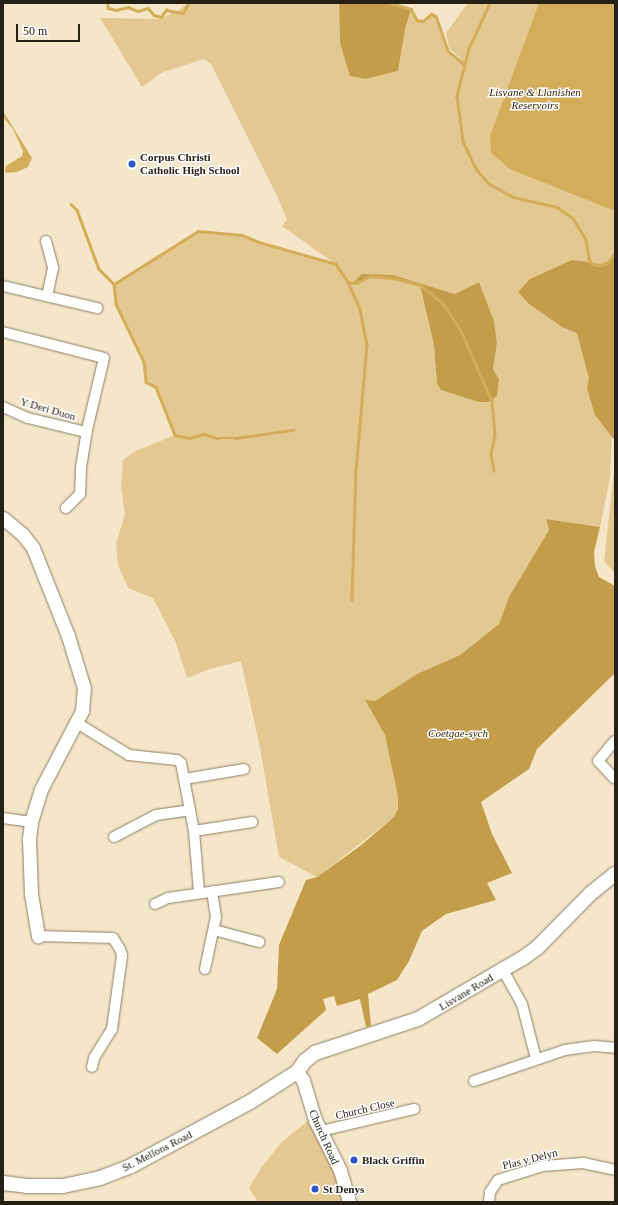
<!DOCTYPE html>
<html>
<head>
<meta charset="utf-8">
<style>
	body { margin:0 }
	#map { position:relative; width:618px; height:1205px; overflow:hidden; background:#f5e6c9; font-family:"Times New Roman",serif }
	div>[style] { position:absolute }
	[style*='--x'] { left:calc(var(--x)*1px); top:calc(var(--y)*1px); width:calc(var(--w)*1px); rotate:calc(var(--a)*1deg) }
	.green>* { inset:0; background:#e3c892 }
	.forest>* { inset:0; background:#c39d4a }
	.water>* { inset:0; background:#d4ad5a }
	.stream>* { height:2.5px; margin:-1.25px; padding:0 1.25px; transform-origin:1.25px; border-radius:1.25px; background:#d4ad5a }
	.roads { filter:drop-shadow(0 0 1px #8c7f64) drop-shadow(0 0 1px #8c7f64) }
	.minor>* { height:10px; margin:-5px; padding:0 5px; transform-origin:5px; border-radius:5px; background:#fff }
	.tertiary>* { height:13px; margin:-6.5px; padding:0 6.5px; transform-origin:6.5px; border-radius:6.5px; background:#fff }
	.secondary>* { height:14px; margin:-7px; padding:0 7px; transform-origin:7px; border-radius:7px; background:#fff }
	.dots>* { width:11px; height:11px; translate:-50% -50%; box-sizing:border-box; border:2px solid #fff; border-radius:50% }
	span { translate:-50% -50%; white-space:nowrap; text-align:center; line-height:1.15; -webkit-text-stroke:3px #fff; paint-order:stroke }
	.park-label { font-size:11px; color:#372702; font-style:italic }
	.poi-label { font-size:11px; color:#262116; font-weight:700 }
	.left { translate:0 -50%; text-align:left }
	.street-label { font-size:11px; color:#262116 }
	.frame { position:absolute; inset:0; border:4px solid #262116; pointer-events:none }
	.scale { position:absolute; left:16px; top:24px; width:64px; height:18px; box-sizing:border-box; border:2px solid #262116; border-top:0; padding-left:5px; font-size:12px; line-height:14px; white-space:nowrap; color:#262116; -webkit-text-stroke:3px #fff; paint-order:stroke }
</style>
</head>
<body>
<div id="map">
	<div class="green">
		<i style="clip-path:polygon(evenodd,188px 3px,339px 3px,340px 43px,345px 56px,366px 79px,398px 71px,405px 30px,411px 9px,417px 20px,423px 21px,431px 14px,436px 16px,448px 51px,460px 62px,461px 59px,449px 48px,446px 33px,468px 3px,615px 3px,615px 256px,607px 265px,594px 266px,612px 428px,610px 478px,600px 527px,546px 519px,549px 530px,499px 624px,460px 655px,417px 674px,375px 702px,365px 700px,385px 735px,398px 797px,398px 809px,394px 817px,317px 877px,279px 857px,260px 748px,241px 661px,210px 669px,187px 678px,176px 643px,153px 598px,128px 588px,118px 565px,116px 543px,125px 515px,121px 487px,123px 460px,136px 451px,175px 435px,156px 387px,146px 382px,144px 362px,116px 304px,114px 284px,198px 231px,242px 235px,259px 242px,334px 263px,282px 226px,287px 220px,278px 198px,211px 64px,204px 59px,161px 73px,142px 87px,100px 18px,159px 19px,178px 11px,188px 3px,393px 275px,455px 294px,479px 282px,494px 321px,497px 343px,493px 369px,499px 379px,496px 396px,466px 397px,441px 390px,437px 384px,434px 345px,420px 285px,394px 278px,370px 276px,393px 275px)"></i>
		<i style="clip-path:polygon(615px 462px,615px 574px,604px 561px)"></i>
		<i style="clip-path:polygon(310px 1119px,333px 1166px,345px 1202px,258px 1202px,249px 1188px,261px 1168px,281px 1143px)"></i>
	</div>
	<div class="forest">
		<i style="clip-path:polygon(339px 3px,390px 3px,411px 9px,405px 30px,398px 71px,366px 79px,350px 76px,340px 43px)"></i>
		<i style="clip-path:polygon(615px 256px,615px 441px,595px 415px,587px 388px,589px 378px,577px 333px,562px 327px,528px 303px,518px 292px,530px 279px,572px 260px,588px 262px,599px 267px,607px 265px)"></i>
		<i style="clip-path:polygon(362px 274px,393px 275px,455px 294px,479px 282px,494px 321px,497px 343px,493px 369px,499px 379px,497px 396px,488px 402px,479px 402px,441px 390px,437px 384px,434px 345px,420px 285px,394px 278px,371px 276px,353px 283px)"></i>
		<i style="clip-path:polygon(546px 519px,600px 527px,594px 552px,595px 566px,599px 577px,615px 586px,615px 673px,537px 749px,529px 769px,481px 802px,492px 834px,512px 873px,487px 883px,496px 900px,446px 914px,422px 931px,409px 961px,397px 980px,368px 994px,371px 1026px,366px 1027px,360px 999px,337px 1006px,334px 996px,323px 999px,326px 1010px,277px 1054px,257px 1038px,277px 989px,279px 945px,306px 880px,317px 877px,360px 846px,394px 817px,398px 809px,398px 797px,385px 735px,365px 700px,375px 701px,417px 674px,460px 655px,499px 624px,509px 597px,549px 530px)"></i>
	</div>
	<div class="water">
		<i style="clip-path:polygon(539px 3px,615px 3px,615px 211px,510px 169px,491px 153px,490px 136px)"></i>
		<i style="clip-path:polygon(3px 111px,32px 158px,28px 167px,17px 172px,6px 173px,5px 170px,6px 166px,22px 156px,23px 151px,13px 129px,3px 117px)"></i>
	</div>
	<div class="stream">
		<i style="--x:86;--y:3;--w:8;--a:0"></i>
		<i style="--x:108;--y:3;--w:5;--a:90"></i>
		<i style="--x:108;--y:8;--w:8;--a:14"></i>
		<i style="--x:116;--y:10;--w:12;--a:-14"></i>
		<i style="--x:128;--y:7;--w:11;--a:22"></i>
		<i style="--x:138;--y:11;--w:10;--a:-17"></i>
		<i style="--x:148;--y:8;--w:9;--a:49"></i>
		<i style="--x:154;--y:15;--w:7;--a:16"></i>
		<i style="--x:161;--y:17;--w:9;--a:-54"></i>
		<i style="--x:166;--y:10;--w:17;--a:10"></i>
		<i style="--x:183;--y:13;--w:11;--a:-63"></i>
		<i style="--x:390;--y:3;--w:22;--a:16"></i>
		<i style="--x:411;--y:9;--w:13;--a:61"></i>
		<i style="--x:417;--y:20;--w:6;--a:9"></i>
		<i style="--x:423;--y:21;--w:11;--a:-41"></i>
		<i style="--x:431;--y:14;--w:5;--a:22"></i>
		<i style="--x:436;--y:16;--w:37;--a:71"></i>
		<i style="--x:448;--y:51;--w:21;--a:39"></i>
		<i style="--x:490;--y:3;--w:51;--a:114.5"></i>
		<i style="--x:469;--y:49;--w:49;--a:104.3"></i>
		<i style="--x:457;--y:96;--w:45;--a:82.4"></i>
		<i style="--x:463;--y:141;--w:29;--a:65"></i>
		<i style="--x:475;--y:167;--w:21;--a:51"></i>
		<i style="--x:488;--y:183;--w:29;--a:29"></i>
		<i style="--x:513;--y:197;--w:45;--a:12.8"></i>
		<i style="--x:557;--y:207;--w:19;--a:35"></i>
		<i style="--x:573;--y:218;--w:26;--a:59"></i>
		<i style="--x:586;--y:240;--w:19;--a:81"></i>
		<i style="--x:589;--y:259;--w:6;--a:59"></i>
		<i style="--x:592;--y:264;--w:9;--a:6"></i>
		<i style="--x:601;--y:265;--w:8;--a:-23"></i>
		<i style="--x:608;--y:262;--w:11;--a:-52"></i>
		<i style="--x:71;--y:204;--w:8;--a:45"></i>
		<i style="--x:77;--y:210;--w:63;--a:69.6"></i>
		<i style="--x:99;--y:269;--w:21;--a:45"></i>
		<i style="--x:114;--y:284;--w:99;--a:-32.2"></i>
		<i style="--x:198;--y:231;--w:44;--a:5.2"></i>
		<i style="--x:242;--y:235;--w:18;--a:22"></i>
		<i style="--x:259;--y:242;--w:80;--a:15.9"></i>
		<i style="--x:336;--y:264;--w:22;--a:56"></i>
		<i style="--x:348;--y:282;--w:30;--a:66"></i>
		<i style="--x:360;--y:309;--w:37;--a:79"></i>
		<i style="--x:367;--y:345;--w:125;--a:95"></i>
		<i style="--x:356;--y:470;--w:130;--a:91.8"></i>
		<i style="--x:348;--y:282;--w:9;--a:6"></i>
		<i style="--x:357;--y:283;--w:15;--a:-28"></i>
		<i style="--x:370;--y:276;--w:24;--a:5"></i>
		<i style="--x:394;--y:278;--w:27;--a:15"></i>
		<i style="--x:420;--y:285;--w:29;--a:38"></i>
		<i style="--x:443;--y:303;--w:33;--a:57"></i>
		<i style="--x:461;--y:331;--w:77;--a:66.1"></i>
		<i style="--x:492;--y:401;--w:34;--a:85"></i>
		<i style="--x:495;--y:435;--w:19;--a:102"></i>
		<i style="--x:491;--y:454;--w:17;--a:80"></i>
		<i style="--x:114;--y:284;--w:20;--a:84"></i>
		<i style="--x:116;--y:304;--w:64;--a:64.2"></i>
		<i style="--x:144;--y:362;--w:20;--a:84"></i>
		<i style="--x:146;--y:382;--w:11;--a:27"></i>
		<i style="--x:156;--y:387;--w:52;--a:68.4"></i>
		<i style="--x:175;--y:435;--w:14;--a:12"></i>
		<i style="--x:189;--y:438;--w:16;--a:-15"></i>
		<i style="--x:204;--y:434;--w:14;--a:17"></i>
		<i style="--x:217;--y:438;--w:18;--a:0"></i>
		<i style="--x:235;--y:438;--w:59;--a:-7.9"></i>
	</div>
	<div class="roads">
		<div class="minor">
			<i style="--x:46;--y:241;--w:28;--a:75"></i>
			<i style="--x:53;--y:268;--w:29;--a:102"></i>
			<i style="--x:3;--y:286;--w:97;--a:13.2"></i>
			<i style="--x:3;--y:332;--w:104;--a:14.4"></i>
			<i style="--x:104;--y:358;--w:74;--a:103.3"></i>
			<i style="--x:87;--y:430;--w:38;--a:99"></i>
			<i style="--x:81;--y:468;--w:26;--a:92"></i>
			<i style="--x:80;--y:494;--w:20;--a:135"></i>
			<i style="--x:3;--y:407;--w:27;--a:24"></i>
			<i style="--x:28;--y:418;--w:60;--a:13.6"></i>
			<i style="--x:77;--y:723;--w:61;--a:31.6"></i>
			<i style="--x:129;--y:755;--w:48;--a:5.9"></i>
			<i style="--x:177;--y:760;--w:5;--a:37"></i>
			<i style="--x:181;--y:763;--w:69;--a:79.2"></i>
			<i style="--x:194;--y:831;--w:61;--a:85.3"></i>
			<i style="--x:614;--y:778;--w:23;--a:-133"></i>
			<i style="--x:598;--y:761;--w:26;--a:-50"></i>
			<i style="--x:185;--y:779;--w:60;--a:-9.6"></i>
			<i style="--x:3;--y:818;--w:28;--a:8"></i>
			<i style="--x:194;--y:831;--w:59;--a:-8.8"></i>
			<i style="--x:114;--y:837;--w:47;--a:-27.6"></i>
			<i style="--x:156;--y:815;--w:34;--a:-8"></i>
			<i style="--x:155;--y:904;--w:14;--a:-25"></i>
			<i style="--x:168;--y:898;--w:112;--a:-8.2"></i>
			<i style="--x:214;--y:930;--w:47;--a:14.9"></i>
			<i style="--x:38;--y:936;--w:75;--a:1.5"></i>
			<i style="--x:113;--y:938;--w:13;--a:58"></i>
			<i style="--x:120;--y:949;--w:7;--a:74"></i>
			<i style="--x:122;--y:956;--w:74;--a:97.8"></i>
			<i style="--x:112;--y:1029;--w:34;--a:122"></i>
			<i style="--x:94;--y:1058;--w:9;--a:103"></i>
			<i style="--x:205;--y:969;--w:53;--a:-78.1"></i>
			<i style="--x:216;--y:917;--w:26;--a:-99"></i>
			<i style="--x:503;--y:970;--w:39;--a:61"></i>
			<i style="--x:522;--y:1004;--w:57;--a:75.7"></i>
			<i style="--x:474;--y:1081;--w:96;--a:-18.8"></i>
			<i style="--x:565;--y:1050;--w:29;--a:-8"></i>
			<i style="--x:594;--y:1046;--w:21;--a:5"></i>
			<i style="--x:321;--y:1131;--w:96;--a:-13.3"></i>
			<i style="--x:489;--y:1202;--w:10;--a:-84"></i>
			<i style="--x:490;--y:1192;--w:14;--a:-56"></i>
			<i style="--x:498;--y:1180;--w:47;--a:-17.3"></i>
			<i style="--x:543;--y:1166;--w:40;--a:-4.3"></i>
			<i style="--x:583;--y:1163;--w:33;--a:12"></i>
		</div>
		<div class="tertiary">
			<i style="--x:3;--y:518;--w:26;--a:40"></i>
			<i style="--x:23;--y:535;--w:16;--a:52"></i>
			<i style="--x:33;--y:548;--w:95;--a:68.3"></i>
			<i style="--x:68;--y:636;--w:54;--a:72.9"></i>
			<i style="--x:84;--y:688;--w:23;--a:95"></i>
			<i style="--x:82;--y:711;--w:88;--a:117.7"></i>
			<i style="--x:41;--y:789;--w:34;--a:107"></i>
			<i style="--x:31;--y:822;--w:17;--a:97"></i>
			<i style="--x:29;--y:839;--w:55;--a:87.9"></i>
			<i style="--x:31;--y:894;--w:43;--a:80.5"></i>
			<i style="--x:297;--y:1072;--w:10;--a:53"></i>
			<i style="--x:303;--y:1080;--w:42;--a:73.3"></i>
			<i style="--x:315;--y:1120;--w:56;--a:63.4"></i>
			<i style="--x:340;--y:1170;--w:33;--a:74"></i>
		</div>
		<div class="secondary">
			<i style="--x:3;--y:1183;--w:24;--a:7"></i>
			<i style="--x:27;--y:1186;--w:36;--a:0"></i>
			<i style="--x:63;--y:1186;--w:38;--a:-12"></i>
			<i style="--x:100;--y:1178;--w:33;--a:-21"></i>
			<i style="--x:131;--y:1166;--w:135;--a:-28.3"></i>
			<i style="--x:250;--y:1102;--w:56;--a:-32.6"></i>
			<i style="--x:297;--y:1072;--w:14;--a:-54"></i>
			<i style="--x:305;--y:1061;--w:13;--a:-39"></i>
			<i style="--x:315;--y:1053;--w:108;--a:-18.3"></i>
			<i style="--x:418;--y:1019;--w:121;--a:-30.2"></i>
			<i style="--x:523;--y:958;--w:17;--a:-36"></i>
			<i style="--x:537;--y:948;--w:76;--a:-45.5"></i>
			<i style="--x:590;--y:894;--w:32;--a:-39"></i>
		</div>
	</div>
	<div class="dots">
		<i style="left:132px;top:164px;background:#2a56c5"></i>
		<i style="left:354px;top:1160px;background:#2a56c5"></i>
		<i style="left:315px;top:1189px;background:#2a56c5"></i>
	</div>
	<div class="park-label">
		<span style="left:535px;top:99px">Lisvane &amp; Llanishen<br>Reservoirs</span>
		<span style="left:458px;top:733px">Coetgae-sych</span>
	</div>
	<div class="poi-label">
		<span class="left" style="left:140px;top:164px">Corpus Christi<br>Catholic High School</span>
		<span class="left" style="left:362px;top:1160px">Black Griffin</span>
		<span class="left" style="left:323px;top:1189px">St Denys</span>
	</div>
	<div class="street-label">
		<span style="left:48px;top:409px;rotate:16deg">Y Deri Duon</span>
		<span style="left:466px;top:992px;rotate:-31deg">Lisvane Road</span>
		<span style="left:365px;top:1109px;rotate:-13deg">Church Close</span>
		<span style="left:324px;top:1137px;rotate:66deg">Church Road</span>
		<span style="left:157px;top:1151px;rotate:-27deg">St. Mellons Road</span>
		<span style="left:530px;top:1159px;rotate:-14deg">Plas y Delyn</span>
	</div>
	<div class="frame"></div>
	<div class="scale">50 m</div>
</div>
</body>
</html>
